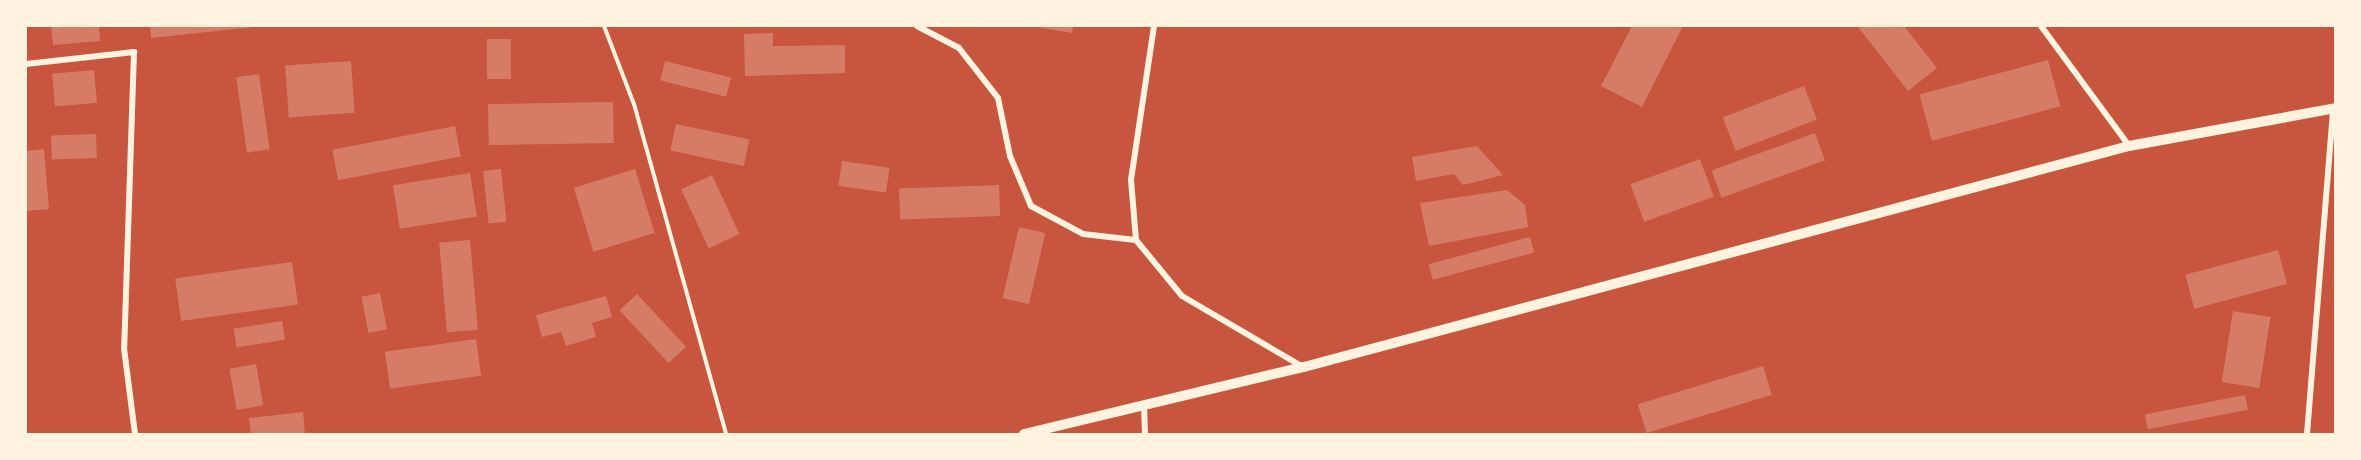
<!DOCTYPE html>
<html>
<head>
<meta charset="utf-8">
<style>
	body { margin:0 }
	#map { position:relative; width:2361px; height:460px; overflow:hidden; background:#c8553d; font-family:"Varela Round",sans-serif }
	div>[style] { position:absolute }
	[style*='--x'] { left:calc(var(--x)*1px); top:calc(var(--y)*1px); width:calc(var(--w)*1px); rotate:calc(var(--a)*1deg) }
	.building>* { inset:0; background:#d67c66; transform-origin:0 0 }
	.path>* { height:4px; margin:-2px; padding:0 2px; transform-origin:2px; border-radius:2px; background:#fff3e0 }
	.minor>* { height:6px; margin:-3px; padding:0 3px; transform-origin:3px; border-radius:3px; background:#fff3e0 }
	.tertiary>* { height:10px; margin:-5px; padding:0 5px; transform-origin:5px; border-radius:5px; background:#fff3e0 }
	span { translate:-50% -50%; white-space:nowrap; text-align:center; line-height:1.15; -webkit-text-stroke:4.5px #fff3e0; paint-order:stroke }
	.frame { position:absolute; inset:0; border:27px solid #fff3e0; pointer-events:none }
</style>
</head>
<body>
<div id="map">
	<div class="building">
		<i style="clip-path:polygon(51px 26px,99px 26px,100px 41px,53px 45px)"></i>
		<i style="clip-path:polygon(150px 26px,254px 26px,254px 27px,151px 38px)"></i>
		<i style="clip-path:polygon(1030px 26px,1073px 26px,1072px 33px)"></i>
		<i style="clip-path:polygon(1632px 26px,1683px 26px,1642px 107px,1601px 86px)"></i>
		<i style="clip-path:polygon(1904px 26px,1937px 68px,1908px 91px,1858px 27px)"></i>
		<i style="clip-path:polygon(773px 33px,773px 46px,845px 45px,845px 73px,745px 76px,744px 34px)"></i>
		<i style="left:487px;top:39px;width:24px;height:40px"></i>
		<i style="left:2048px;top:60px;width:48px;height:133px;rotate:75deg"></i>
		<i style="left:351px;top:61px;width:52px;height:66px;rotate:86deg"></i>
		<i style="left:665px;top:61px;width:68px;height:20px;rotate:14deg"></i>
		<i style="left:94px;top:70px;width:33px;height:42px;rotate:85deg"></i>
		<i style="left:259px;top:74px;width:76px;height:23px;rotate:82deg"></i>
		<i style="left:1804px;top:86px;width:36px;height:87px;rotate:69deg"></i>
		<i style="left:613px;top:102px;width:41px;height:125px;rotate:89deg"></i>
		<i style="left:676px;top:124px;width:75px;height:27px;rotate:12deg"></i>
		<i style="left:455px;top:126px;width:31px;height:125px;rotate:79deg"></i>
		<i style="left:1815px;top:133px;width:29px;height:110px;rotate:70deg"></i>
		<i style="left:96px;top:134px;width:24px;height:45px;rotate:88deg"></i>
		<i style="clip-path:polygon(1477px 146px,1503px 175px,1463px 185px,1454px 174px,1416px 181px,1412px 157px)"></i>
		<i style="clip-path:polygon(44px 149px,49px 209px,26px 211px,26px 151px)"></i>
		<i style="left:1700px;top:159px;width:40px;height:74px;rotate:70deg"></i>
		<i style="left:842px;top:161px;width:48px;height:25px;rotate:8deg"></i>
		<i style="left:501px;top:169px;width:53px;height:18px;rotate:84deg"></i>
		<i style="left:635px;top:169px;width:67px;height:64px;rotate:73deg"></i>
		<i style="left:470px;top:173px;width:44px;height:78px;rotate:81deg"></i>
		<i style="left:712px;top:175px;width:65px;height:34px;rotate:65deg"></i>
		<i style="left:999px;top:185px;width:31px;height:100px;rotate:88deg"></i>
		<i style="clip-path:polygon(1507px 190px,1525px 205px,1528px 227px,1429px 246px,1420px 203px)"></i>
		<i style="left:1019px;top:227px;width:27px;height:73px;rotate:13deg"></i>
		<i style="left:1530px;top:237px;width:16px;height:105px;rotate:75deg"></i>
		<i style="left:470px;top:240px;width:90px;height:31px;rotate:85deg"></i>
		<i style="left:2278px;top:250px;width:35px;height:96px;rotate:75deg"></i>
		<i style="left:292px;top:262px;width:43px;height:118px;rotate:82deg"></i>
		<i style="left:380px;top:293px;width:37px;height:19px;rotate:79deg"></i>
		<i style="left:637px;top:294px;width:72px;height:24px;rotate:47deg"></i>
		<i style="clip-path:polygon(606px 296px,612px 317px,592px 323px,596px 337px,566px 346px,561px 332px,542px 337px,536px 315px)"></i>
		<i style="left:2233px;top:311px;width:38px;height:72px;rotate:9deg"></i>
		<i style="left:282px;top:321px;width:19px;height:49px;rotate:81deg"></i>
		<i style="left:476px;top:339px;width:37px;height:92px;rotate:82deg"></i>
		<i style="left:256px;top:364px;width:42px;height:27px;rotate:80deg"></i>
		<i style="left:1763px;top:366px;width:30px;height:131px;rotate:73deg"></i>
		<i style="left:2245px;top:395px;width:15px;height:102px;rotate:79deg"></i>
		<i style="clip-path:polygon(303px 412px,305px 434px,251px 434px,249px 418px)"></i>
	</div>
	<div class="path">
		<i style="--x:604;--y:26;--w:84;--a:69"></i>
		<i style="--x:634;--y:104;--w:343;--a:74.4"></i>
	</div>
	<div class="minor">
		<i style="--x:917;--y:26;--w:47;--a:27.6"></i>
		<i style="--x:959;--y:48;--w:63;--a:52"></i>
		<i style="--x:998;--y:98;--w:59;--a:78.3"></i>
		<i style="--x:1010;--y:156;--w:54;--a:67.2"></i>
		<i style="--x:1031;--y:206;--w:59;--a:28.3"></i>
		<i style="--x:1083;--y:234;--w:53;--a:6.5"></i>
		<i style="--x:1154;--y:26;--w:156;--a:98.5"></i>
		<i style="--x:1131;--y:180;--w:60;--a:85.2"></i>
		<i style="--x:1136;--y:240;--w:72;--a:50.6"></i>
		<i style="--x:1182;--y:296;--w:140;--a:30.4"></i>
		<i style="--x:2041;--y:26;--w:149;--a:53.7"></i>
		<i style="--x:26;--y:64;--w:109;--a:-6.3"></i>
		<i style="--x:134;--y:52;--w:296;--a:91.9"></i>
		<i style="--x:124;--y:348;--w:87;--a:82.7"></i>
		<i style="--x:1144;--y:405;--w:29;--a:88"></i>
		<i style="--x:2307;--y:434;--w:326;--a:-85.4"></i>
	</div>
	<div class="tertiary">
		<i style="--x:1024;--y:434;--w:288;--a:-13.5"></i>
		<i style="--x:1304;--y:367;--w:854;--a:-15"></i>
		<i style="--x:2129;--y:146;--w:210;--a:-10.4"></i>
	</div>
	<div class="frame"></div>
</div>
</body>
</html>
